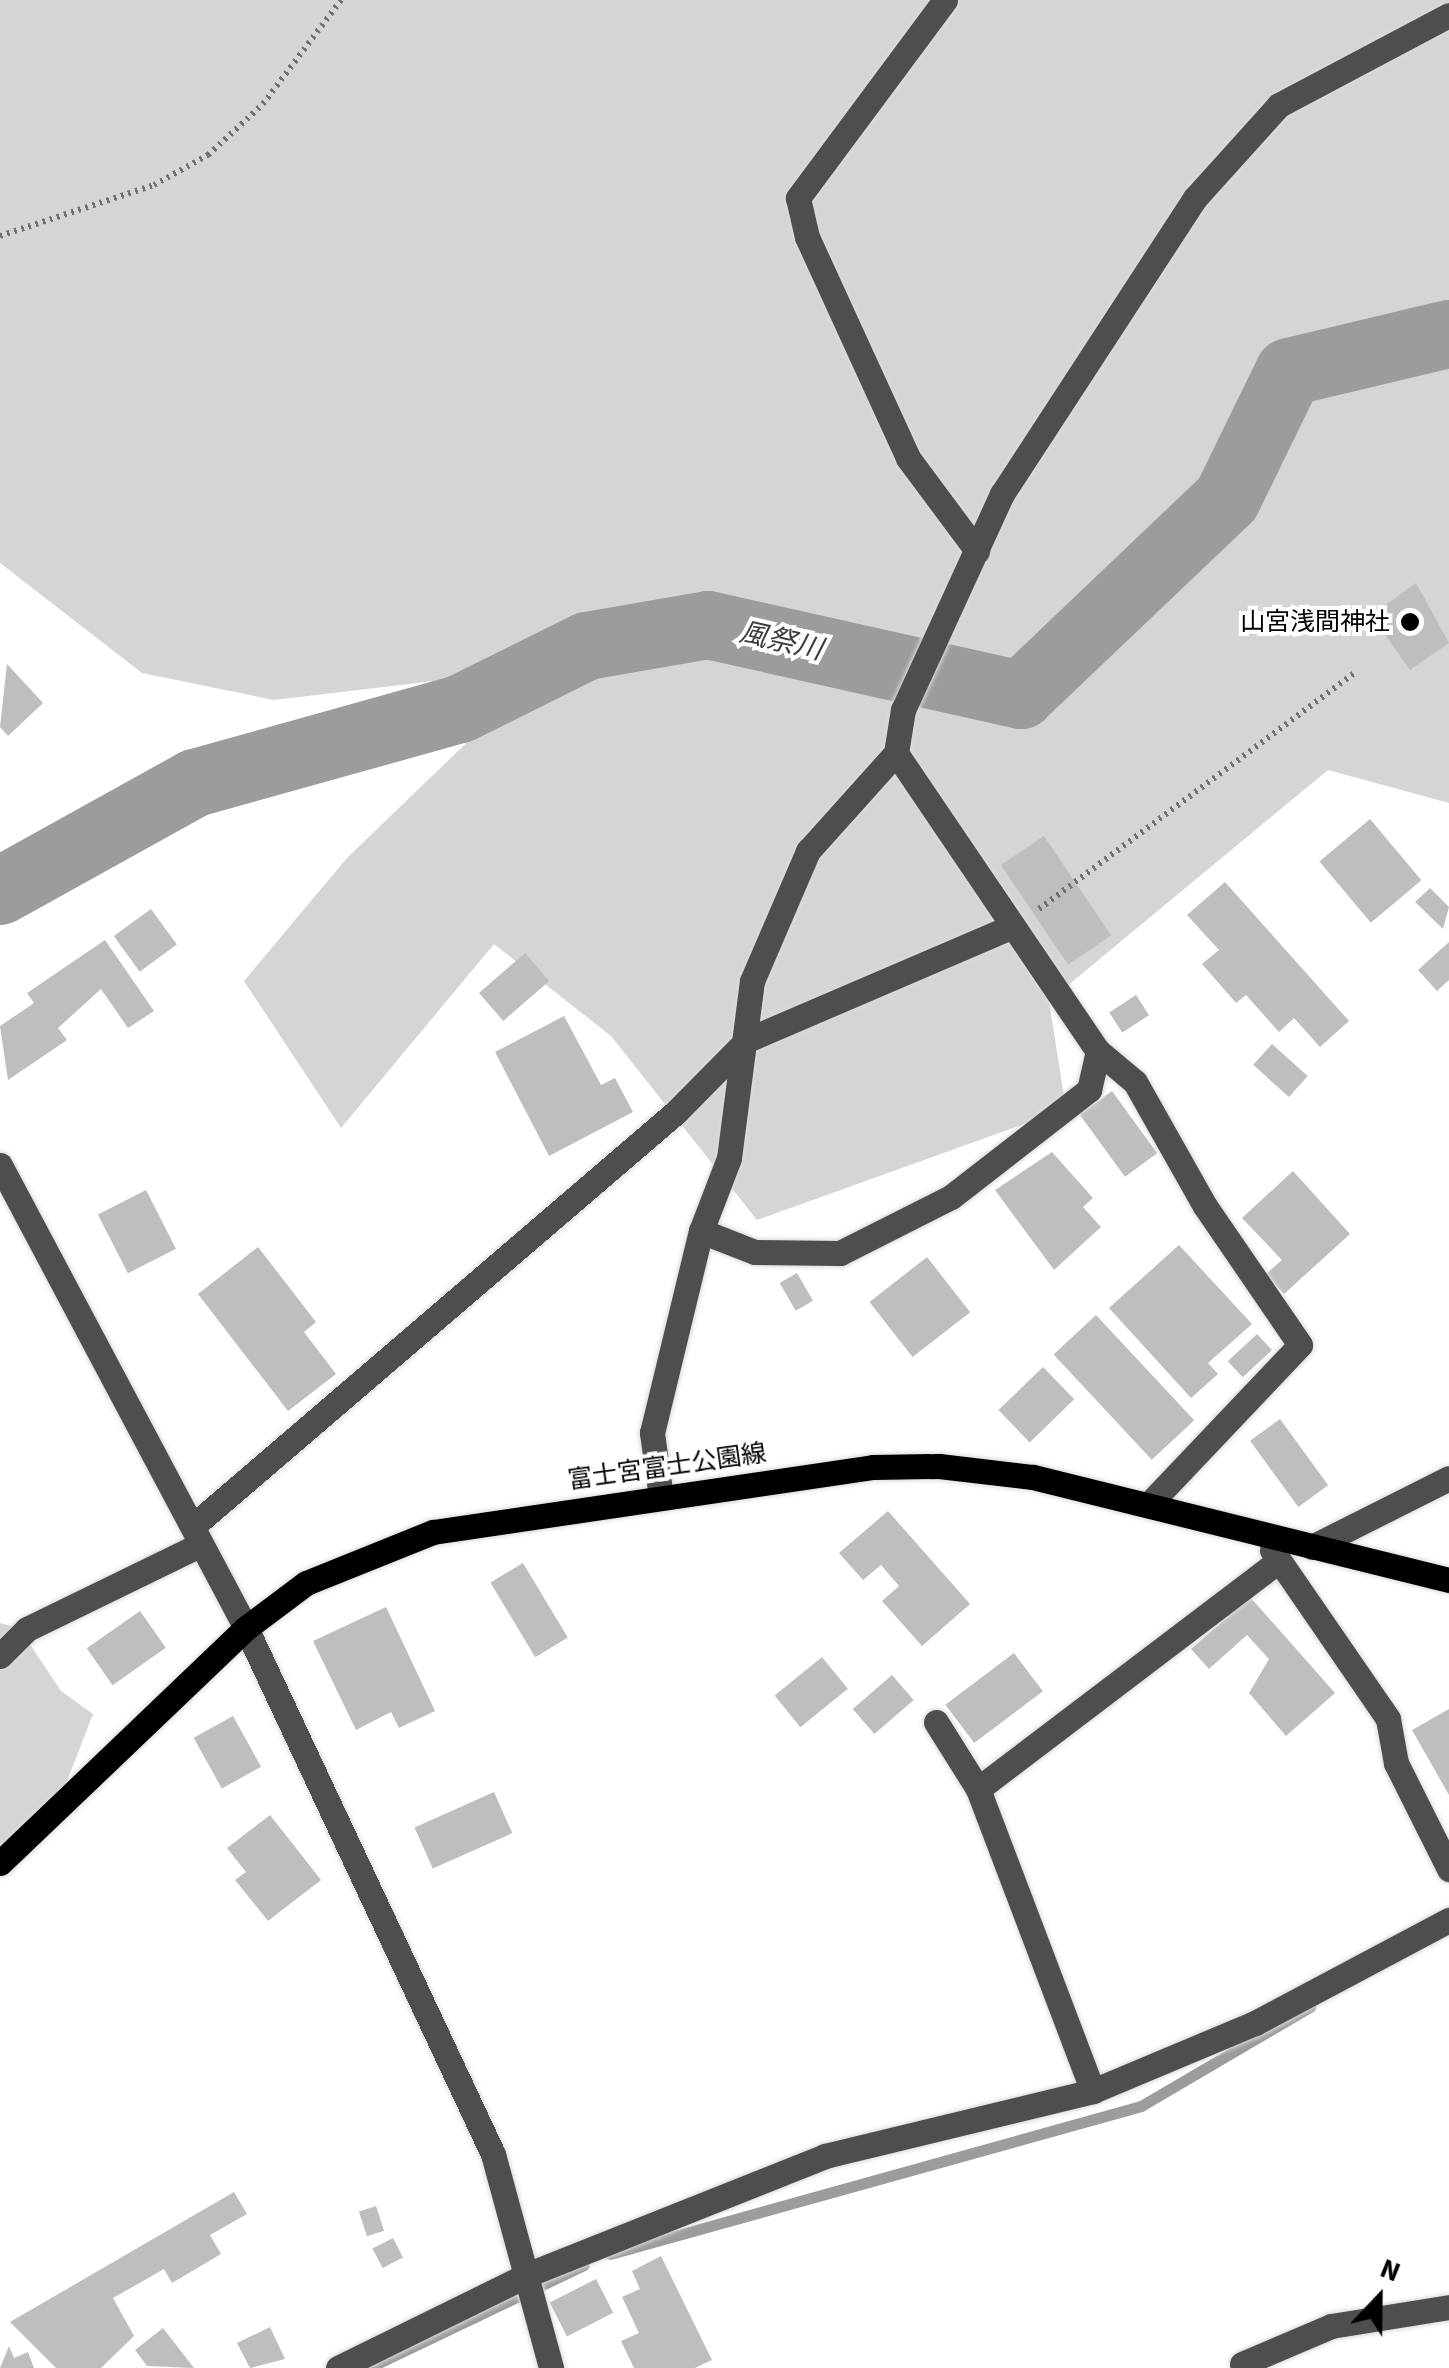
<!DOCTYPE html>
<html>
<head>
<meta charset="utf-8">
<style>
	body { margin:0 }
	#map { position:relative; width:1449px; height:2368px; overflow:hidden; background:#fff; font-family:"Source Sans 3","Noto Sans JP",sans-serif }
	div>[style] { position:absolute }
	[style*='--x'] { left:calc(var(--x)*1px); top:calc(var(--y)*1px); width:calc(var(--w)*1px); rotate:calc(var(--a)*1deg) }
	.green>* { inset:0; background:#d5d5d5 }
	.stream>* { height:11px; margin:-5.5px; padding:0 5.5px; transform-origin:5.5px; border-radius:5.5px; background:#9c9c9c }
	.river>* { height:68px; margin:-34px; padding:0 34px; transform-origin:34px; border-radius:34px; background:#9c9c9c }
	.building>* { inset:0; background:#bebebe; transform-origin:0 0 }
	.path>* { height:6px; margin-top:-3px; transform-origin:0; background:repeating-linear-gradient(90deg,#707070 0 2.5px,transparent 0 7.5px) }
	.roads { filter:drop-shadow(0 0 2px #dbdbdb) drop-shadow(0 0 2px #dbdbdb) }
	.minor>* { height:25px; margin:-12.5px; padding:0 12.5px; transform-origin:12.5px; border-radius:12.5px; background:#4e4e4e }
	.major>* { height:25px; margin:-12.5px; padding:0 12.5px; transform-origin:12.5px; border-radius:12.5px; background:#000 }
	.dots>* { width:28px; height:28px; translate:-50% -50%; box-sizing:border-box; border:5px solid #fff; border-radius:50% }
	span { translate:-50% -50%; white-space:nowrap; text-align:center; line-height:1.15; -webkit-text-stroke:8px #fff; paint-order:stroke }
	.poi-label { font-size:25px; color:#000 }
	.right { translate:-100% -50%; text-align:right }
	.street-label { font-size:25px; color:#000 }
	.water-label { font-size:28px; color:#3d3d3d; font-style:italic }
	.north { position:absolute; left:1329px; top:2248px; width:100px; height:100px; -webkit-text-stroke:8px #fff; paint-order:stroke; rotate:22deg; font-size:28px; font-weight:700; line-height:40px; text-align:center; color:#000 }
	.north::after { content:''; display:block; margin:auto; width:35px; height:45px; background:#000; clip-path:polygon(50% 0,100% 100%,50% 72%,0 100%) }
</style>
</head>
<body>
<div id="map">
	<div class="green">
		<i style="clip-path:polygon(0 0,1449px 0,1449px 803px,1328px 770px,1049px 1001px,1066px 1109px,757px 1220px,611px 1036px,494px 944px,341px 1128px,244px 981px,347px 858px,544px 668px,274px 700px,142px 673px,0 563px)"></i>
		<i style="clip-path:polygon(0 1623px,19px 1628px,61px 1691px,93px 1714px,60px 1799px,0 1848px)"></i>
	</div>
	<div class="stream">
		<i style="--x:610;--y:2254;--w:551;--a:-15.57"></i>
		<i style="--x:1141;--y:2106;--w:196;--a:-30.4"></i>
		<i style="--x:368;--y:2368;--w:239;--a:-25.5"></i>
	</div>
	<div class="river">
		<i style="--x:0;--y:891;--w:223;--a:-29"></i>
		<i style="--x:195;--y:783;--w:275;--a:-15.6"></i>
		<i style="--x:460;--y:709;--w:142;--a:-26.4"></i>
		<i style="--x:587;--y:646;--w:123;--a:-9.8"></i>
		<i style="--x:708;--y:625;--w:321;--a:12.6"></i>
		<i style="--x:1021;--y:695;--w:284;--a:-43.6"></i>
		<i style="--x:1227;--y:499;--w:141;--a:-64"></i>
		<i style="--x:1289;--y:372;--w:164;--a:-13.4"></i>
	</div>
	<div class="building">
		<i style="clip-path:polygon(1416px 583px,1449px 643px,1410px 670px,1371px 615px)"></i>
		<i style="clip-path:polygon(7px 664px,43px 703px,8px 736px,0 727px)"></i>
		<i style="left:1370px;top:819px;width:80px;height:66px;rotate:50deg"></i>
		<i style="left:1044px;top:836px;width:120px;height:52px;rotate:56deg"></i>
		<i style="clip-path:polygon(1225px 882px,1349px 1021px,1320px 1047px,1294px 1018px,1279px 1032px,1246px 995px,1236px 1003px,1202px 964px,1219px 950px,1187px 915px)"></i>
		<i style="clip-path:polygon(1430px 888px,1449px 907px,1443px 929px,1415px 902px)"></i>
		<i style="left:151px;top:909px;width:44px;height:46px;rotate:54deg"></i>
		<i style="clip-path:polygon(105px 940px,154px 1011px,128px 1028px,101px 989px,58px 1028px,67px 1040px,8px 1080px,0 1026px,34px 1003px,27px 993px)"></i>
		<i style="clip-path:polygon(1449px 942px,1449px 980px,1437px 991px,1418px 970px)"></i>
		<i style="left:525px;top:953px;width:37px;height:61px;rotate:49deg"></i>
		<i style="left:1136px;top:995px;width:24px;height:32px;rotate:57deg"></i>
		<i style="clip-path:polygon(564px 1016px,601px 1085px,615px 1078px,633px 1112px,549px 1156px,495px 1052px)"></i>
		<i style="left:1272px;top:1044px;width:48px;height:28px;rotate:42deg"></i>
		<i style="left:1112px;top:1091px;width:77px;height:40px;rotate:54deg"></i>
		<i style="clip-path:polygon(1052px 1152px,1093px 1198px,1083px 1207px,1101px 1227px,1054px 1270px,995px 1190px)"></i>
		<i style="clip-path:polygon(1293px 1171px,1350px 1234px,1284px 1294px,1266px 1274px,1282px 1260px,1242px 1218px)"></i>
		<i style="left:146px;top:1190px;width:66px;height:54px;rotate:63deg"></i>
		<i style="clip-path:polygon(1179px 1245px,1252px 1324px,1208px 1363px,1218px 1374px,1191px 1398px,1109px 1308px)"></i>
		<i style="clip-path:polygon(258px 1247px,316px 1322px,304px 1332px,336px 1374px,288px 1411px,198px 1294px)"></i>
		<i style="left:927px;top:1257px;width:70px;height:73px;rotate:52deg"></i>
		<i style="left:797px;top:1273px;width:32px;height:20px;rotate:60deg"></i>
		<i style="left:1096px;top:1315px;width:144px;height:58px;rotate:47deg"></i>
		<i style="left:1257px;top:1334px;width:22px;height:40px;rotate:47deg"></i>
		<i style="left:1043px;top:1367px;width:45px;height:62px;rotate:46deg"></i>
		<i style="left:1280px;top:1419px;width:82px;height:37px;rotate:54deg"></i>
		<i style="clip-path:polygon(888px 1511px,970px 1604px,922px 1646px,882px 1601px,899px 1586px,881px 1565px,863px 1580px,839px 1553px)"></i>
		<i style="left:523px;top:1563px;width:87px;height:38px;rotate:59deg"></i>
		<i style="clip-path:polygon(1250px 1597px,1335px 1693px,1286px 1736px,1249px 1693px,1269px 1659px,1247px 1635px,1209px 1669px,1191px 1649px)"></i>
		<i style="clip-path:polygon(386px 1607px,435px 1711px,399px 1728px,391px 1712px,356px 1730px,313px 1641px)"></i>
		<i style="left:140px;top:1611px;width:45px;height:65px;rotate:55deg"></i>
		<i style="left:1014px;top:1653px;width:48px;height:86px;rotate:53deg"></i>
		<i style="left:822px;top:1657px;width:41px;height:61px;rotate:51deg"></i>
		<i style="left:892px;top:1675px;width:33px;height:52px;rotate:49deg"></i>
		<i style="clip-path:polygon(1449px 1709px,1449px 1795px,1412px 1730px)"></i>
		<i style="left:233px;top:1716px;width:58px;height:45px;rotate:61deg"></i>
		<i style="left:494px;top:1792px;width:45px;height:87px;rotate:66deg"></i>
		<i style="clip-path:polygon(270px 1815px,321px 1880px,268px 1921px,235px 1880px,246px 1872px,227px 1848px)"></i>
		<i style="clip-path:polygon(234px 2192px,247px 2214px,210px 2235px,221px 2254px,172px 2283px,164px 2269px,113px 2298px,134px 2336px,101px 2368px,56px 2368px,10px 2322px)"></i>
		<i style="left:376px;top:2206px;width:26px;height:18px;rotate:72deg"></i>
		<i style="left:393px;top:2238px;width:22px;height:23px;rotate:63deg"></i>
		<i style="clip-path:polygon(661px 2256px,712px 2360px,695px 2368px,634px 2368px,621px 2341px,639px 2333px,622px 2297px,640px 2289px,632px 2271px)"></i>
		<i style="left:596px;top:2279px;width:38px;height:52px;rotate:63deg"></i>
		<i style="clip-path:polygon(270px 2327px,285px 2359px,250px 2368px,237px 2343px)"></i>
		<i style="clip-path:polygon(163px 2328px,194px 2368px,147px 2366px,135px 2350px)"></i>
		<i style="clip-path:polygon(9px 2346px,14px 2358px,28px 2352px,34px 2368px,0 2368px)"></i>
	</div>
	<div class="path">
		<i style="--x:0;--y:236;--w:162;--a:-18.3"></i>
		<i style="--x:154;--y:185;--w:62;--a:-29.1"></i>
		<i style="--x:208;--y:155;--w:75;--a:-42.8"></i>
		<i style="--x:263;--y:104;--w:130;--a:-53.1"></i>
		<i style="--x:1039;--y:909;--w:397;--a:-36.8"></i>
	</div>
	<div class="roads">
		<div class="minor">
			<i style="--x:945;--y:0;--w:247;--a:126.6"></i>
			<i style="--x:798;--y:198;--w:40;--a:77"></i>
			<i style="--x:807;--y:237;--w:243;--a:65.4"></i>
			<i style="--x:908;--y:458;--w:116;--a:53.4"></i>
			<i style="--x:896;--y:753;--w:360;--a:55.9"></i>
			<i style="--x:1098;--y:1051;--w:48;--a:40"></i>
			<i style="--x:1135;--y:1082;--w:142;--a:60.6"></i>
			<i style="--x:1205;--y:1206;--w:168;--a:55.6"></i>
			<i style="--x:1300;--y:1345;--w:221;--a:133.5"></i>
			<i style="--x:0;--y:1165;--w:524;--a:62.02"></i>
			<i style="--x:246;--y:1628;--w:581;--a:64.85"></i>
			<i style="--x:493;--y:2154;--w:222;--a:74.8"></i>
			<i style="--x:701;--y:1231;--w:58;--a:21.3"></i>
			<i style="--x:755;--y:1252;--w:85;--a:0.7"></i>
			<i style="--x:840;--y:1253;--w:124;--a:-26.8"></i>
			<i style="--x:951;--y:1197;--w:175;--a:-37.8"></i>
			<i style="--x:1089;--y:1090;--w:40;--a:-77"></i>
			<i style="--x:661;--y:1497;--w:65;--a:-98"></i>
			<i style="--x:652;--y:1433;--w:208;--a:-76.4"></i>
			<i style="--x:701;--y:1231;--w:78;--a:-69"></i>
			<i style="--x:729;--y:1158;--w:178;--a:-82.6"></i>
			<i style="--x:752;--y:981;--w:142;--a:-66.7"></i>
			<i style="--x:808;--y:851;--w:132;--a:-48.1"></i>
			<i style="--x:896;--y:753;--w:44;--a:-80.8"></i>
			<i style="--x:903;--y:710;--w:238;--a:-65.4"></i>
			<i style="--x:1002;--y:494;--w:353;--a:-56.9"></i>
			<i style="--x:1195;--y:198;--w:125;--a:-47.9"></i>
			<i style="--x:1279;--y:105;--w:192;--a:-27.9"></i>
			<i style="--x:193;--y:1526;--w:636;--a:-40.6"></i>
			<i style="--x:676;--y:1112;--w:101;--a:-45.4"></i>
			<i style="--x:747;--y:1040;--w:289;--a:-23.2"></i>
			<i style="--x:1312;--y:1547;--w:153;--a:-26.7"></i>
			<i style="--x:1272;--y:1550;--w:205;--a:55.5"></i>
			<i style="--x:1388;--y:1719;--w:45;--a:79.7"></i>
			<i style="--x:1396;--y:1763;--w:119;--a:63.4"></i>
			<i style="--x:0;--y:1656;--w:38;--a:-45"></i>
			<i style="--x:27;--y:1629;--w:189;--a:-26"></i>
			<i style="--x:936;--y:1722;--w:79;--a:57.9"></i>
			<i style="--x:978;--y:1789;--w:372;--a:-37.2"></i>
			<i style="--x:978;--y:1789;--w:323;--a:69.2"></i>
			<i style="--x:1093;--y:2091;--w:176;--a:-22.8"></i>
			<i style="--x:1255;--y:2023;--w:220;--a:-28"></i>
			<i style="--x:1242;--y:2364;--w:97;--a:-23.1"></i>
			<i style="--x:1331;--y:2326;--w:120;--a:-9.1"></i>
			<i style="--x:338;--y:2368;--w:213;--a:-26.2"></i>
			<i style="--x:529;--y:2274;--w:319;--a:-21.7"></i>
			<i style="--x:825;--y:2156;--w:276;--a:-13.6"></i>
		</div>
		<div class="major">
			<i style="--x:0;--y:1863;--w:340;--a:-43.7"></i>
			<i style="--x:246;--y:1628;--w:75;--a:-36.9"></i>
			<i style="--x:306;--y:1583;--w:137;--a:-21.9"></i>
			<i style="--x:433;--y:1532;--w:445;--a:-8.4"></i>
			<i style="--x:873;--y:1467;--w:66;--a:-0.9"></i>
			<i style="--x:939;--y:1466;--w:95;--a:6.7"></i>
			<i style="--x:1033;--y:1477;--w:429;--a:13.9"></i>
		</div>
	</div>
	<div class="dots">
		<i style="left:1410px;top:622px;background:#000"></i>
	</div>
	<div class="poi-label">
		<span class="right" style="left:1390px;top:622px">山宮浅間神社</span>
	</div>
	<div class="street-label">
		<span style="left:667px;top:1467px;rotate:-8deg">富士宮富士公園線</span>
	</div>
	<div class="water-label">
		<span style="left:781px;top:641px;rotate:13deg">風祭川</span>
	</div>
	<div class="north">N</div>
</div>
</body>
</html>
